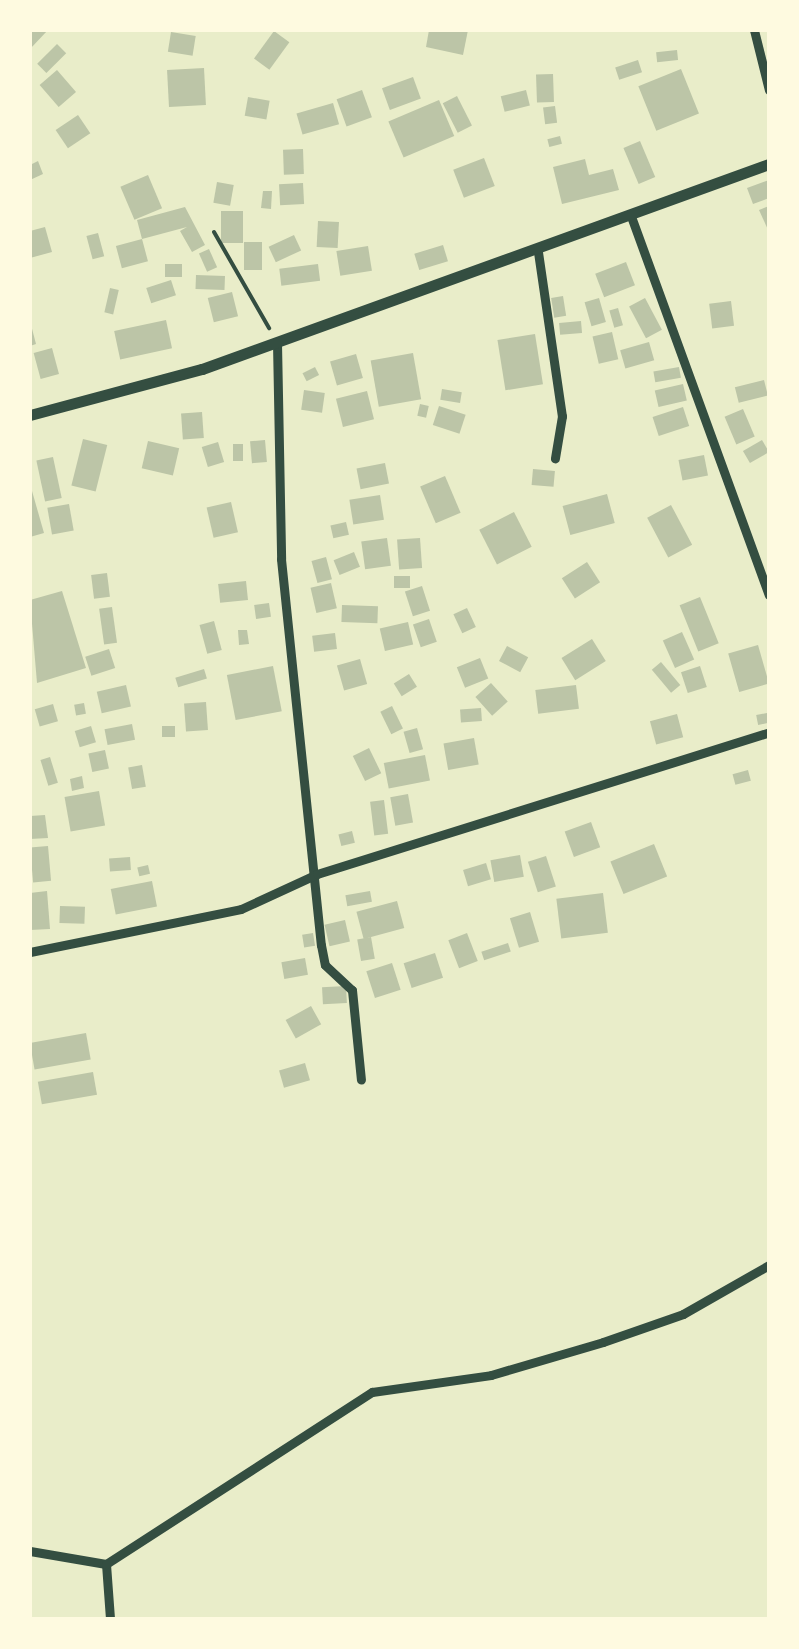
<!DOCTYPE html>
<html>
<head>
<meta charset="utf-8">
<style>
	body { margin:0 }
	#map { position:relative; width:799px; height:1649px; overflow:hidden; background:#e9edc9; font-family:Raleway,sans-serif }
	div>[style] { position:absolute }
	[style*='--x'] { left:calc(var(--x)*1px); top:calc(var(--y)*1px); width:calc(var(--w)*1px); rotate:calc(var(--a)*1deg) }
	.building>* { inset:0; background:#bcc5a7; transform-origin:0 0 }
	.path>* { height:4px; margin:-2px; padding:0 2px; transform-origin:2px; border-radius:2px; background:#344e41 }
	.minor>* { height:9px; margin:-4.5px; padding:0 4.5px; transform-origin:4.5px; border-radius:4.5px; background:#344e41 }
	.tertiary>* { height:11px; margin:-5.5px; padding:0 5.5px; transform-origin:5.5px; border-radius:5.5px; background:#344e41 }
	span { translate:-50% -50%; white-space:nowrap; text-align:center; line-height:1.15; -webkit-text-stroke:10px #fefae0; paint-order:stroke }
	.frame { position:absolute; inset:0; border:32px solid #fefae0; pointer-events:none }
</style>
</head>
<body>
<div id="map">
	<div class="building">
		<i style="clip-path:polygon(30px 30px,48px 30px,30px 49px)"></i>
		<i style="clip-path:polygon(429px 30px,468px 30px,463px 55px,426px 47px)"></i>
		<i style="left:274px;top:31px;width:19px;height:34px;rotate:36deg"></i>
		<i style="left:171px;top:32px;width:25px;height:20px;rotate:9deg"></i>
		<i style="left:57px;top:44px;width:13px;height:28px;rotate:45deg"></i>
		<i style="left:677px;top:50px;width:10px;height:21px;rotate:84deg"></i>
		<i style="left:638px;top:60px;width:13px;height:24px;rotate:72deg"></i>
		<i style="left:204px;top:68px;width:37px;height:37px;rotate:87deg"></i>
		<i style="left:681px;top:69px;width:48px;height:46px;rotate:68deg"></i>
		<i style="left:57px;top:70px;width:29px;height:23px;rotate:49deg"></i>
		<i style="left:553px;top:74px;width:28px;height:17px;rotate:88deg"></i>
		<i style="left:413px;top:77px;width:23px;height:33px;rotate:70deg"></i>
		<i style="left:362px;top:90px;width:29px;height:27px;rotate:70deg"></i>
		<i style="left:526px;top:90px;width:16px;height:26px;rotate:76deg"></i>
		<i style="left:457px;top:96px;width:33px;height:16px;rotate:63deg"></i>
		<i style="left:248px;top:97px;width:22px;height:19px;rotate:10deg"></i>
		<i style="left:439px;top:100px;width:39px;height:55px;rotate:67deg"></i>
		<i style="left:333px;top:103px;width:22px;height:38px;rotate:74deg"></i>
		<i style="left:555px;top:106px;width:17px;height:12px;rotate:83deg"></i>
		<i style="left:78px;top:115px;width:22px;height:27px;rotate:56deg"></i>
		<i style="left:560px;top:136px;width:8px;height:13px;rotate:76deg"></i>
		<i style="left:640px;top:141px;width:39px;height:18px;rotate:67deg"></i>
		<i style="left:303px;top:149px;width:25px;height:20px;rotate:88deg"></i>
		<i style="left:484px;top:158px;width:30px;height:33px;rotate:69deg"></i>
		<i style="clip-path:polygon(585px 159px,589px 175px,613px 169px,619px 190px,562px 204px,553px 167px)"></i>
		<i style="clip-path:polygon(38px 161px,43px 174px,30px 180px,30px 165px)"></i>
		<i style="left:148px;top:175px;width:36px;height:30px;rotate:67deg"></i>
		<i style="clip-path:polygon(769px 180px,769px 198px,753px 204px,747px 188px)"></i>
		<i style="left:217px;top:182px;width:17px;height:21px;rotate:10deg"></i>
		<i style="left:303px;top:183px;width:21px;height:24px;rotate:87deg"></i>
		<i style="clip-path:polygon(263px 191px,272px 191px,271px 209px,261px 208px)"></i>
		<i style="clip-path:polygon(769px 206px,769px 232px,759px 210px)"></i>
		<i style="clip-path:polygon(185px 207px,205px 245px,192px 252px,180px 231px,187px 227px,142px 239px,137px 220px)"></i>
		<i style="left:221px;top:211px;width:22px;height:32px"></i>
		<i style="left:318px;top:221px;width:21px;height:26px;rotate:3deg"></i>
		<i style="clip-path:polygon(45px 227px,52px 252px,30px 258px,30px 231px)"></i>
		<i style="left:98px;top:233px;width:24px;height:12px;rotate:75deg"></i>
		<i style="left:294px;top:235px;width:17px;height:28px;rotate:65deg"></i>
		<i style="left:142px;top:239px;width:23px;height:27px;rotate:75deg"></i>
		<i style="left:244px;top:242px;width:18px;height:28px"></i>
		<i style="left:443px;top:245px;width:17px;height:30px;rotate:73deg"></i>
		<i style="left:368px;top:246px;width:25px;height:32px;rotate:81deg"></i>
		<i style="left:209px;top:249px;width:20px;height:11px;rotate:66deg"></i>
		<i style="left:626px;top:262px;width:25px;height:33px;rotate:69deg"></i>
		<i style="left:165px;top:264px;width:17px;height:13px"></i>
		<i style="left:318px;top:264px;width:17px;height:39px;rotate:83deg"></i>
		<i style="left:196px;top:275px;width:29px;height:14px;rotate:2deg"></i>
		<i style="left:171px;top:280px;width:16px;height:26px;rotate:72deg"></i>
		<i style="left:110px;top:288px;width:9px;height:25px;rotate:13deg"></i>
		<i style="left:232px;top:292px;width:25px;height:25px;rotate:76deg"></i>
		<i style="left:563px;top:296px;width:20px;height:12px;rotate:81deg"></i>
		<i style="left:599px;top:298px;width:25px;height:15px;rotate:74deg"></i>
		<i style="left:645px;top:298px;width:36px;height:18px;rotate:62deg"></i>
		<i style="left:731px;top:301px;width:25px;height:22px;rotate:83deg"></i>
		<i style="left:618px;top:308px;width:18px;height:9px;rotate:74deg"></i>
		<i style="left:166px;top:320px;width:29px;height:53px;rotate:78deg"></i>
		<i style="clip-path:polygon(30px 321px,36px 344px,30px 346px)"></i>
		<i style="left:581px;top:321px;width:12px;height:22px;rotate:85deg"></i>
		<i style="left:612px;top:332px;width:28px;height:20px;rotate:77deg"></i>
		<i style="left:535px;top:334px;width:51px;height:38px;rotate:81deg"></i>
		<i style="left:649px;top:342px;width:19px;height:30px;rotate:74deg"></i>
		<i style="left:52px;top:348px;width:27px;height:19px;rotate:75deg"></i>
		<i style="left:413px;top:353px;width:47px;height:43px;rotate:80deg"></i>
		<i style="left:356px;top:354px;width:25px;height:27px;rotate:74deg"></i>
		<i style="left:315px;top:367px;width:9px;height:14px;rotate:63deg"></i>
		<i style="left:679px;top:367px;width:11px;height:26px;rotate:80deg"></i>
		<i style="left:764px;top:380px;width:16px;height:30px;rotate:76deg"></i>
		<i style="left:683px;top:384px;width:17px;height:29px;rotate:77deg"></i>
		<i style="left:442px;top:389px;width:20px;height:11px;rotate:9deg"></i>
		<i style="left:304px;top:390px;width:21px;height:20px;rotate:8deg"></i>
		<i style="left:367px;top:391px;width:29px;height:32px;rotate:76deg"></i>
		<i style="left:420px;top:404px;width:9px;height:12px;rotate:13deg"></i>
		<i style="left:439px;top:406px;width:28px;height:20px;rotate:18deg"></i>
		<i style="left:683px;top:407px;width:20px;height:32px;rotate:72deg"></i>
		<i style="left:743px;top:409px;width:30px;height:20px;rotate:67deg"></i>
		<i style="left:202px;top:412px;width:26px;height:21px;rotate:86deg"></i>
		<i style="left:83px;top:439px;width:25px;height:48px;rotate:14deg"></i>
		<i style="left:265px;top:440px;width:22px;height:15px;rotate:85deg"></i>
		<i style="left:762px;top:440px;width:14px;height:22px;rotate:60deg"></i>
		<i style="left:148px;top:441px;width:32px;height:28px;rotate:13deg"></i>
		<i style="left:218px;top:442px;width:21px;height:17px;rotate:73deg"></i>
		<i style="left:233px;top:444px;width:10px;height:17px"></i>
		<i style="left:704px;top:455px;width:21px;height:26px;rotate:79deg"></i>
		<i style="left:53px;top:457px;width:42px;height:17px;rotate:78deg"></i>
		<i style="left:385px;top:463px;width:21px;height:29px;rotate:79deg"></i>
		<i style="left:533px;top:469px;width:22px;height:16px;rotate:5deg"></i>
		<i style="left:445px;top:476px;width:40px;height:27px;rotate:67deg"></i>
		<i style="clip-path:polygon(30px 484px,44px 533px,30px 537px)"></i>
		<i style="left:607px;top:494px;width:30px;height:46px;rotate:75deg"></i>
		<i style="left:380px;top:495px;width:25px;height:31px;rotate:81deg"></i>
		<i style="left:231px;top:502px;width:31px;height:25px;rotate:77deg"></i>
		<i style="left:69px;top:504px;width:27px;height:22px;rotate:80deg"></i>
		<i style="left:671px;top:505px;width:45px;height:27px;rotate:62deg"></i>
		<i style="left:514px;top:512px;width:39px;height:39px;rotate:63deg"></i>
		<i style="left:346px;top:522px;width:13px;height:16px;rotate:77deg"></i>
		<i style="left:387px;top:538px;width:28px;height:26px;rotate:82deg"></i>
		<i style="left:420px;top:538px;width:30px;height:23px;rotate:86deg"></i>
		<i style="left:354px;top:552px;width:16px;height:22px;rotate:68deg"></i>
		<i style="left:326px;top:557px;width:23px;height:15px;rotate:75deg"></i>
		<i style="left:587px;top:562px;width:24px;height:30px;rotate:57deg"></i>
		<i style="left:107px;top:573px;width:24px;height:16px;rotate:83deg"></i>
		<i style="left:410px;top:576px;width:12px;height:16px;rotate:90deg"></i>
		<i style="left:246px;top:581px;width:19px;height:28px;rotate:84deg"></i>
		<i style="left:331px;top:583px;width:26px;height:21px;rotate:77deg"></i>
		<i style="left:422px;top:586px;width:26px;height:18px;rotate:72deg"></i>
		<i style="clip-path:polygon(62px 591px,86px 668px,37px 683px,30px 600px)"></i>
		<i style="left:700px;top:597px;width:50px;height:22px;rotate:68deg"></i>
		<i style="left:269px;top:603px;width:14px;height:15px;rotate:82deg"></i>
		<i style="left:342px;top:605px;width:36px;height:17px;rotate:2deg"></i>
		<i style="left:112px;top:607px;width:36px;height:13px;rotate:82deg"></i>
		<i style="left:467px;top:608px;width:21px;height:15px;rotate:65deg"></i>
		<i style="left:429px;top:619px;width:24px;height:17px;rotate:71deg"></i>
		<i style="left:214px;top:621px;width:30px;height:15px;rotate:75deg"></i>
		<i style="left:408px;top:622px;width:23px;height:29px;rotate:77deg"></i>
		<i style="clip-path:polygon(238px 630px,247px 630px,249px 644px,239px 645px)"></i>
		<i style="left:682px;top:632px;width:30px;height:21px;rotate:66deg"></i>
		<i style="left:335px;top:633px;width:16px;height:23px;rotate:83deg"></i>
		<i style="left:592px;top:639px;width:26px;height:36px;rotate:58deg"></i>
		<i style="left:758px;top:645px;width:40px;height:31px;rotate:74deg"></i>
		<i style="left:507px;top:646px;width:24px;height:17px;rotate:28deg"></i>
		<i style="left:109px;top:649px;width:20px;height:25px;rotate:72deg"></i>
		<i style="left:480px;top:658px;width:22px;height:25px;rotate:68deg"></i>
		<i style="left:360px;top:659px;width:26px;height:24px;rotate:74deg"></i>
		<i style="left:661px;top:662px;width:30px;height:12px;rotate:50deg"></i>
		<i style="left:273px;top:666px;width:46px;height:47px;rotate:79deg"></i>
		<i style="left:700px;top:666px;width:22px;height:20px;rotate:72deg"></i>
		<i style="left:204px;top:669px;width:10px;height:30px;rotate:73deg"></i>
		<i style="left:409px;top:674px;width:15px;height:18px;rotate:58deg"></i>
		<i style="left:491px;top:683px;width:25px;height:21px;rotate:48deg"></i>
		<i style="left:126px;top:685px;width:22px;height:30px;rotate:77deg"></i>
		<i style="left:576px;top:685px;width:24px;height:41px;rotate:83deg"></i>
		<i style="left:206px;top:702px;width:28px;height:22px;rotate:86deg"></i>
		<i style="left:84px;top:703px;width:11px;height:10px;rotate:80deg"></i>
		<i style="left:53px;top:704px;width:18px;height:19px;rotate:74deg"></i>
		<i style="left:392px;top:706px;width:25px;height:13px;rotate:64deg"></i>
		<i style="left:481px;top:708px;width:13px;height:21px;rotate:86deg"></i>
		<i style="left:767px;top:713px;width:10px;height:11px;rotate:79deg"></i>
		<i style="left:677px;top:714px;width:24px;height:28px;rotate:75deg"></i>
		<i style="left:132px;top:724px;width:16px;height:28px;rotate:79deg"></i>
		<i style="left:91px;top:726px;width:17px;height:17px;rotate:73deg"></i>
		<i style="left:175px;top:726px;width:11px;height:13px;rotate:90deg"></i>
		<i style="left:417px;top:728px;width:22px;height:14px;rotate:74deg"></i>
		<i style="left:474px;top:738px;width:27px;height:31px;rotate:80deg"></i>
		<i style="left:369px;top:748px;width:28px;height:18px;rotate:64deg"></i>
		<i style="left:105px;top:750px;width:19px;height:17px;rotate:78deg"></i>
		<i style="left:425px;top:755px;width:26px;height:42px;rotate:79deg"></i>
		<i style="left:50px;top:757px;width:27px;height:10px;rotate:73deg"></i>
		<i style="left:142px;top:765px;width:22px;height:14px;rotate:80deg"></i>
		<i style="left:748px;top:770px;width:11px;height:16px;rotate:75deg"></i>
		<i style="clip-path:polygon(82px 776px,84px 788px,72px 791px,70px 779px)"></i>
		<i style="left:99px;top:791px;width:35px;height:35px;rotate:80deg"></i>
		<i style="left:408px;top:794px;width:29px;height:18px;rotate:80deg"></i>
		<i style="left:384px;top:800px;width:34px;height:14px;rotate:83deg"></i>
		<i style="clip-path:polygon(45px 815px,48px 838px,30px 839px,30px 816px)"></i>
		<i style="left:591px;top:822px;width:27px;height:28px;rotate:70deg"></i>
		<i style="left:352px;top:831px;width:12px;height:14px;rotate:76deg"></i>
		<i style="left:654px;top:844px;width:35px;height:47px;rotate:68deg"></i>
		<i style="left:48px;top:846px;width:35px;height:18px;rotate:85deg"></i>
		<i style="left:520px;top:855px;width:22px;height:30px;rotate:80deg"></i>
		<i style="left:546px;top:856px;width:32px;height:19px;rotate:72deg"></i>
		<i style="left:130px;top:857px;width:13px;height:21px;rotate:86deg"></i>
		<i style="left:486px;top:863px;width:17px;height:24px;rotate:73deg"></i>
		<i style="left:148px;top:865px;width:9px;height:11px;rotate:77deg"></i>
		<i style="left:152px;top:881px;width:26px;height:42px;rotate:79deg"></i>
		<i style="clip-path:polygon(47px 891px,50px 929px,30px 930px,30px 893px)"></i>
		<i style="left:370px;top:891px;width:11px;height:25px;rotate:80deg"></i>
		<i style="left:603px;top:893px;width:40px;height:47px;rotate:83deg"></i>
		<i style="left:397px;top:901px;width:28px;height:42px;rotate:75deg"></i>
		<i style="left:60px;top:906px;width:25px;height:17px;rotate:2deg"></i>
		<i style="left:530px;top:912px;width:31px;height:21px;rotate:73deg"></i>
		<i style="left:345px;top:920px;width:22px;height:21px;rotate:77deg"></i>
		<i style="left:313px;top:933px;width:13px;height:11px;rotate:81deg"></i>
		<i style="left:467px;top:933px;width:30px;height:20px;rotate:69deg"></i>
		<i style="left:371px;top:937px;width:22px;height:14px;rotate:80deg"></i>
		<i style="left:508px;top:943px;width:9px;height:28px;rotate:72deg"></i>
		<i style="left:435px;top:953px;width:26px;height:33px;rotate:72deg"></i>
		<i style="left:305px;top:958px;width:17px;height:24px;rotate:80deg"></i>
		<i style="left:392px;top:963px;width:28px;height:27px;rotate:72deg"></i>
		<i style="left:346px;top:986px;width:17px;height:24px;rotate:87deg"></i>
		<i style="left:311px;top:1006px;width:21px;height:29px;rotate:61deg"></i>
		<i style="left:86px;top:1033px;width:27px;height:57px;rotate:80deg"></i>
		<i style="left:305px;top:1063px;width:18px;height:27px;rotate:74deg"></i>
		<i style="left:93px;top:1072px;width:23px;height:56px;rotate:80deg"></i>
	</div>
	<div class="path">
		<i style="--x:214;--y:232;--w:111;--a:60.2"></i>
	</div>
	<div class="minor">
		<i style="--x:754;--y:30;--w:62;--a:76"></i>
		<i style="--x:632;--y:219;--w:400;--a:70"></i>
		<i style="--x:538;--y:252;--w:166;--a:81.7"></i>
		<i style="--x:562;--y:416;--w:43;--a:99.5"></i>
		<i style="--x:277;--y:343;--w:216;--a:88.9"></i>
		<i style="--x:281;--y:559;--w:388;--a:84.1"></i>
		<i style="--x:321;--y:945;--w:20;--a:79"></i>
		<i style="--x:325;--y:965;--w:37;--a:43"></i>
		<i style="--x:352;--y:990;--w:90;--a:84.3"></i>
		<i style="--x:30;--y:952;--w:215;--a:-11.5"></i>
		<i style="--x:241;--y:909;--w:84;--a:-24.7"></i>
		<i style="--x:317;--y:874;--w:474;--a:-17.4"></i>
		<i style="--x:30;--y:1551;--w:77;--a:9.7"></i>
		<i style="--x:106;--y:1564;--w:55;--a:85.8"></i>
		<i style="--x:106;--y:1564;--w:317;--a:-32.9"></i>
		<i style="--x:372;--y:1392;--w:120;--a:-8.1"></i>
		<i style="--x:491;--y:1375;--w:117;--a:-16.4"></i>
		<i style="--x:603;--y:1342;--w:85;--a:-19.3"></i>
		<i style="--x:683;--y:1314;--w:99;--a:-29.7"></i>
	</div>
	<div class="tertiary">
		<i style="--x:30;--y:415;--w:178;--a:-15"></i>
		<i style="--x:202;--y:369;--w:603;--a:-19.88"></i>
	</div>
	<div class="frame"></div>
</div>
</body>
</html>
